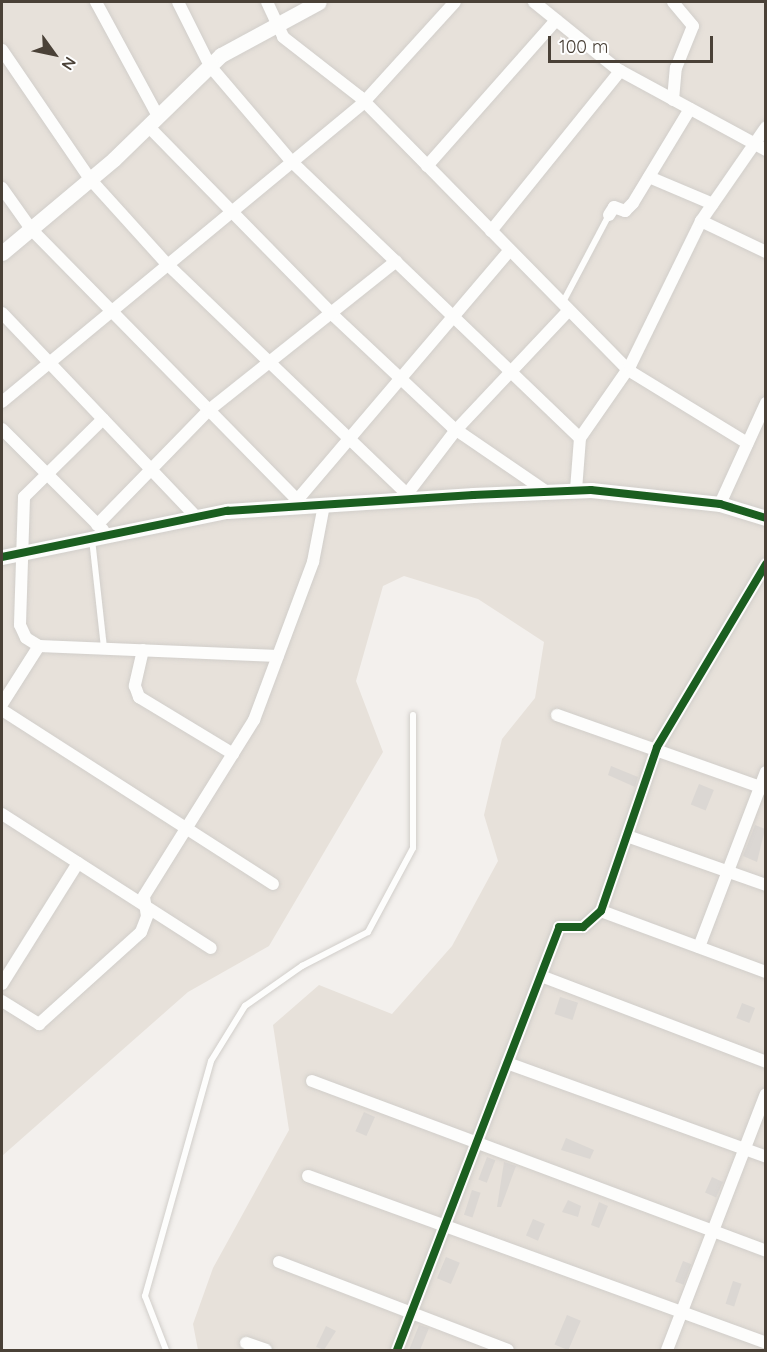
<!DOCTYPE html>
<html>
<head>
<meta charset="utf-8">
<style>
	body { margin:0 }
	#map { position:relative; width:767px; height:1352px; overflow:hidden; background:#f3f0ed; font-family:Quicksand,sans-serif }
	div>[style] { position:absolute }
	[style*='--x'] { left:calc(var(--x)*1px); top:calc(var(--y)*1px); width:calc(var(--w)*1px); rotate:calc(var(--a)*1deg) }
	.residential>* { inset:0; background:#e7e1da }
	.building>* { inset:0; background:#dbd7d3; transform-origin:0 0 }
	.roads { filter:drop-shadow(0 0 2px #d1ceca) drop-shadow(0 0 2px #d1ceca) }
	.service>* { height:6px; margin:-3px; padding:0 3px; transform-origin:3px; border-radius:3px; background:#fdfdfc }
	.minor>* { height:12px; margin:-6px; padding:0 6px; transform-origin:6px; border-radius:6px; background:#fdfdfc }
	.tertiary>* { height:15px; margin:-7.5px; padding:0 7.5px; transform-origin:7.5px; border-radius:7.5px; background:#fdfdfc }
	.cycleway>* { height:8px; margin:-4px; padding:0 4px; transform-origin:4px; border-radius:4px; background:#1b5e20 }
	span { translate:-50% -50%; white-space:nowrap; text-align:center; line-height:1.15; -webkit-text-stroke:4.5px #fff; paint-order:stroke }
	.frame { position:absolute; inset:0; border:3px solid #4a4137; pointer-events:none }
	.north { position:absolute; left:24px; top:24px; width:60px; height:60px; -webkit-text-stroke:4px #fff; paint-order:stroke; rotate:123deg; font-size:16px; font-weight:700; line-height:24px; text-align:center; color:#4a4137 }
	.north::after { content:''; display:block; margin:auto; width:21px; height:27px; background:#4a4137; clip-path:polygon(50% 0,100% 100%,50% 72%,0 100%) }
	.scale { position:absolute; left:548px; top:36px; width:165px; height:27px; box-sizing:border-box; border:3px solid #4a4137; border-top:0; padding-left:8px; font-size:18px; line-height:21px; white-space:nowrap; color:#4a4137; -webkit-text-stroke:4px #fff; paint-order:stroke }
</style>
</head>
<body>
<div id="map">
	<div class="residential">
		<i style="clip-path:polygon(2px 2px,765px 2px,765px 1350px,198px 1350px,193px 1324px,213px 1268px,289px 1130px,273px 1025px,319px 985px,392px 1014px,452px 946px,498px 861px,484px 815px,502px 739px,535px 698px,544px 642px,478px 599px,404px 576px,383px 586px,356px 681px,383px 752px,269px 946px,188px 992px,2px 1156px)"></i>
	</div>
	<div class="building">
		<i style="clip-path:polygon(611px 766px,638px 777px,635px 787px,608px 775px)"></i>
		<i style="left:699px;top:784px;width:16px;height:22px;rotate:22deg"></i>
		<i style="clip-path:polygon(755px 825px,765px 829px,757px 862px,743px 856px)"></i>
		<i style="left:560px;top:997px;width:19px;height:18px;rotate:18deg"></i>
		<i style="left:742px;top:1003px;width:14px;height:16px;rotate:21deg"></i>
		<i style="left:364px;top:1112px;width:12px;height:21px;rotate:24deg"></i>
		<i style="clip-path:polygon(566px 1138px,594px 1150px,590px 1159px,561px 1150px)"></i>
		<i style="left:487px;top:1157px;width:9px;height:24px;rotate:21deg"></i>
		<i style="clip-path:polygon(504px 1162px,516px 1166px,501px 1207px,497px 1207px)"></i>
		<i style="left:712px;top:1177px;width:12px;height:17px;rotate:24deg"></i>
		<i style="left:472px;top:1190px;width:9px;height:26px;rotate:18deg"></i>
		<i style="clip-path:polygon(568px 1200px,581px 1206px,578px 1217px,562px 1212px)"></i>
		<i style="clip-path:polygon(599px 1202px,608px 1206px,599px 1228px,591px 1225px)"></i>
		<i style="left:533px;top:1219px;width:13px;height:18px;rotate:23deg"></i>
		<i style="left:446px;top:1257px;width:15px;height:23px;rotate:23deg"></i>
		<i style="left:683px;top:1261px;width:9px;height:22px;rotate:21deg"></i>
		<i style="left:733px;top:1281px;width:9px;height:24px;rotate:18deg"></i>
		<i style="left:567px;top:1315px;width:15px;height:32px;rotate:23deg"></i>
		<i style="clip-path:polygon(419px 1325px,429px 1328px,420px 1350px,409px 1350px)"></i>
		<i style="clip-path:polygon(326px 1326px,336px 1331px,324px 1350px,316px 1347px)"></i>
	</div>
	<div class="roads">
		<div class="service">
			<i style="--x:562;--y:304;--w:101;--a:-62.2"></i>
			<i style="--x:92;--y:539;--w:110;--a:83.7"></i>
			<i style="--x:166;--y:1350;--w:58;--a:-111.3"></i>
			<i style="--x:145;--y:1296;--w:244;--a:-74.3"></i>
			<i style="--x:211;--y:1061;--w:65;--a:-58.3"></i>
			<i style="--x:245;--y:1006;--w:70;--a:-35.1"></i>
			<i style="--x:302;--y:966;--w:74;--a:-27.3"></i>
			<i style="--x:368;--y:932;--w:95;--a:-61.8"></i>
			<i style="--x:413;--y:848;--w:133;--a:-90"></i>
		</div>
		<div class="minor">
			<i style="--x:96;--y:2;--w:130;--a:61.5"></i>
			<i style="--x:178;--y:2;--w:72;--a:63.4"></i>
			<i style="--x:210;--y:66;--w:125;--a:49.5"></i>
			<i style="--x:291;--y:161;--w:400;--a:43.8"></i>
			<i style="--x:267;--y:2;--w:38;--a:65"></i>
			<i style="--x:283;--y:37;--w:98;--a:37.9"></i>
			<i style="--x:360;--y:97;--w:383;--a:45.5"></i>
			<i style="--x:628;--y:370;--w:140;--a:31.5"></i>
			<i style="--x:534;--y:2;--w:107;--a:38.9"></i>
			<i style="--x:617;--y:69;--w:170;--a:28.5"></i>
			<i style="--x:2;--y:50;--w:156;--a:55.7"></i>
			<i style="--x:90;--y:179;--w:113;--a:47.9"></i>
			<i style="--x:166;--y:263;--w:341;--a:43.8"></i>
			<i style="--x:673;--y:100;--w:32;--a:-85"></i>
			<i style="--x:676;--y:68;--w:45;--a:-68"></i>
			<i style="--x:693;--y:26;--w:31;--a:-130"></i>
			<i style="--x:148;--y:126;--w:266;--a:45.6"></i>
			<i style="--x:334;--y:316;--w:162;--a:43.2"></i>
			<i style="--x:452;--y:427;--w:115;--a:34.4"></i>
			<i style="--x:427;--y:166;--w:195;--a:-48.5"></i>
			<i style="--x:649;--y:177;--w:69;--a:22.9"></i>
			<i style="--x:2;--y:188;--w:50;--a:54.7"></i>
			<i style="--x:31;--y:229;--w:388;--a:45.5"></i>
			<i style="--x:609;--y:215;--w:9;--a:-58"></i>
			<i style="--x:614;--y:207;--w:12;--a:20"></i>
			<i style="--x:625;--y:211;--w:11;--a:-45"></i>
			<i style="--x:633;--y:203;--w:110;--a:-58.8"></i>
			<i style="--x:701;--y:221;--w:72;--a:25.5"></i>
			<i style="--x:491;--y:231;--w:206;--a:-51.1"></i>
			<i style="--x:2;--y:313;--w:282;--a:46.4"></i>
			<i style="--x:2;--y:402;--w:470;--a:-39.6"></i>
			<i style="--x:364;--y:102;--w:135;--a:-47.7"></i>
			<i style="--x:103;--y:419;--w:111;--a:135.4"></i>
			<i style="--x:24;--y:497;--w:128;--a:91.8"></i>
			<i style="--x:20;--y:625;--w:14;--a:65"></i>
			<i style="--x:26;--y:638;--w:15;--a:32"></i>
			<i style="--x:39;--y:646;--w:239;--a:2.4"></i>
			<i style="--x:2;--y:429;--w:143;--a:45"></i>
			<i style="--x:576;--y:490;--w:52;--a:-85.6"></i>
			<i style="--x:580;--y:438;--w:88;--a:-55.2"></i>
			<i style="--x:630;--y:366;--w:161;--a:-63.9"></i>
			<i style="--x:701;--y:221;--w:114;--a:-55.3"></i>
			<i style="--x:407;--y:494;--w:81;--a:-52.6"></i>
			<i style="--x:456;--y:430;--w:163;--a:-46.7"></i>
			<i style="--x:298;--y:499;--w:324;--a:-49.6"></i>
			<i style="--x:720;--y:504;--w:111;--a:-65.5"></i>
			<i style="--x:97;--y:525;--w:161;--a:-45.8"></i>
			<i style="--x:209;--y:410;--w:239;--a:-38.5"></i>
			<i style="--x:143;--y:650;--w:37;--a:103"></i>
			<i style="--x:135;--y:686;--w:12;--a:70"></i>
			<i style="--x:139;--y:697;--w:110;--a:31.2"></i>
			<i style="--x:2;--y:704;--w:69;--a:-57.5"></i>
			<i style="--x:2;--y:710;--w:322;--a:32.7"></i>
			<i style="--x:557;--y:715;--w:222;--a:19.5"></i>
			<i style="--x:2;--y:814;--w:248;--a:32.7"></i>
			<i style="--x:627;--y:836;--w:147;--a:19.4"></i>
			<i style="--x:601;--y:911;--w:176;--a:20.3"></i>
			<i style="--x:699;--y:947;--w:187;--a:-69.1"></i>
			<i style="--x:541;--y:976;--w:241;--a:20.9"></i>
			<i style="--x:2;--y:984;--w:143;--a:-57.9"></i>
			<i style="--x:2;--y:1001;--w:44;--a:31.9"></i>
			<i style="--x:39;--y:1024;--w:137;--a:-42"></i>
			<i style="--x:141;--y:932;--w:17;--a:-69"></i>
			<i style="--x:147;--y:916;--w:20;--a:-99"></i>
			<i style="--x:144;--y:896;--w:208;--a:-58"></i>
			<i style="--x:254;--y:720;--w:169;--a:-69.5"></i>
			<i style="--x:313;--y:562;--w:58;--a:-79.1"></i>
			<i style="--x:507;--y:1063;--w:276;--a:19.9"></i>
			<i style="--x:312;--y:1081;--w:485;--a:20.5"></i>
			<i style="--x:308;--y:1176;--w:487;--a:20"></i>
			<i style="--x:279;--y:1262;--w:245;--a:21"></i>
			<i style="--x:246;--y:1343;--w:21;--a:19"></i>
			<i style="--x:397;--y:1350;--w:453;--a:-69"></i>
			<i style="--x:559;--y:927;--w:24;--a:0"></i>
			<i style="--x:583;--y:927;--w:24;--a:-42"></i>
			<i style="--x:601;--y:911;--w:173;--a:-71.1"></i>
			<i style="--x:657;--y:747;--w:213;--a:-59.2"></i>
			<i style="--x:667;--y:1350;--w:274;--a:-68.9"></i>
		</div>
		<div class="tertiary">
			<i style="--x:2;--y:253;--w:146;--a:-40"></i>
			<i style="--x:114;--y:159;--w:149;--a:-44.2"></i>
			<i style="--x:221;--y:55;--w:111;--a:-28.4"></i>
			<i style="--x:2;--y:557;--w:230;--a:-11.6"></i>
			<i style="--x:227;--y:511;--w:247;--a:-3.7"></i>
			<i style="--x:473;--y:495;--w:118;--a:-2.4"></i>
			<i style="--x:591;--y:490;--w:130;--a:6.2"></i>
			<i style="--x:720;--y:504;--w:48;--a:16.9"></i>
		</div>
	</div>
	<div class="cycleway">
		<i style="--x:2;--y:557;--w:230;--a:-11.6"></i>
		<i style="--x:227;--y:511;--w:247;--a:-3.7"></i>
		<i style="--x:473;--y:495;--w:118;--a:-2.4"></i>
		<i style="--x:591;--y:490;--w:130;--a:6.2"></i>
		<i style="--x:720;--y:504;--w:48;--a:16.9"></i>
		<i style="--x:397;--y:1350;--w:453;--a:-69"></i>
		<i style="--x:559;--y:927;--w:24;--a:0"></i>
		<i style="--x:583;--y:927;--w:24;--a:-42"></i>
		<i style="--x:601;--y:911;--w:173;--a:-71.1"></i>
		<i style="--x:657;--y:747;--w:213;--a:-59.2"></i>
	</div>
	<div class="frame"></div>
	<div class="north">N</div>
	<div class="scale">100 m</div>
</div>
</body>
</html>
